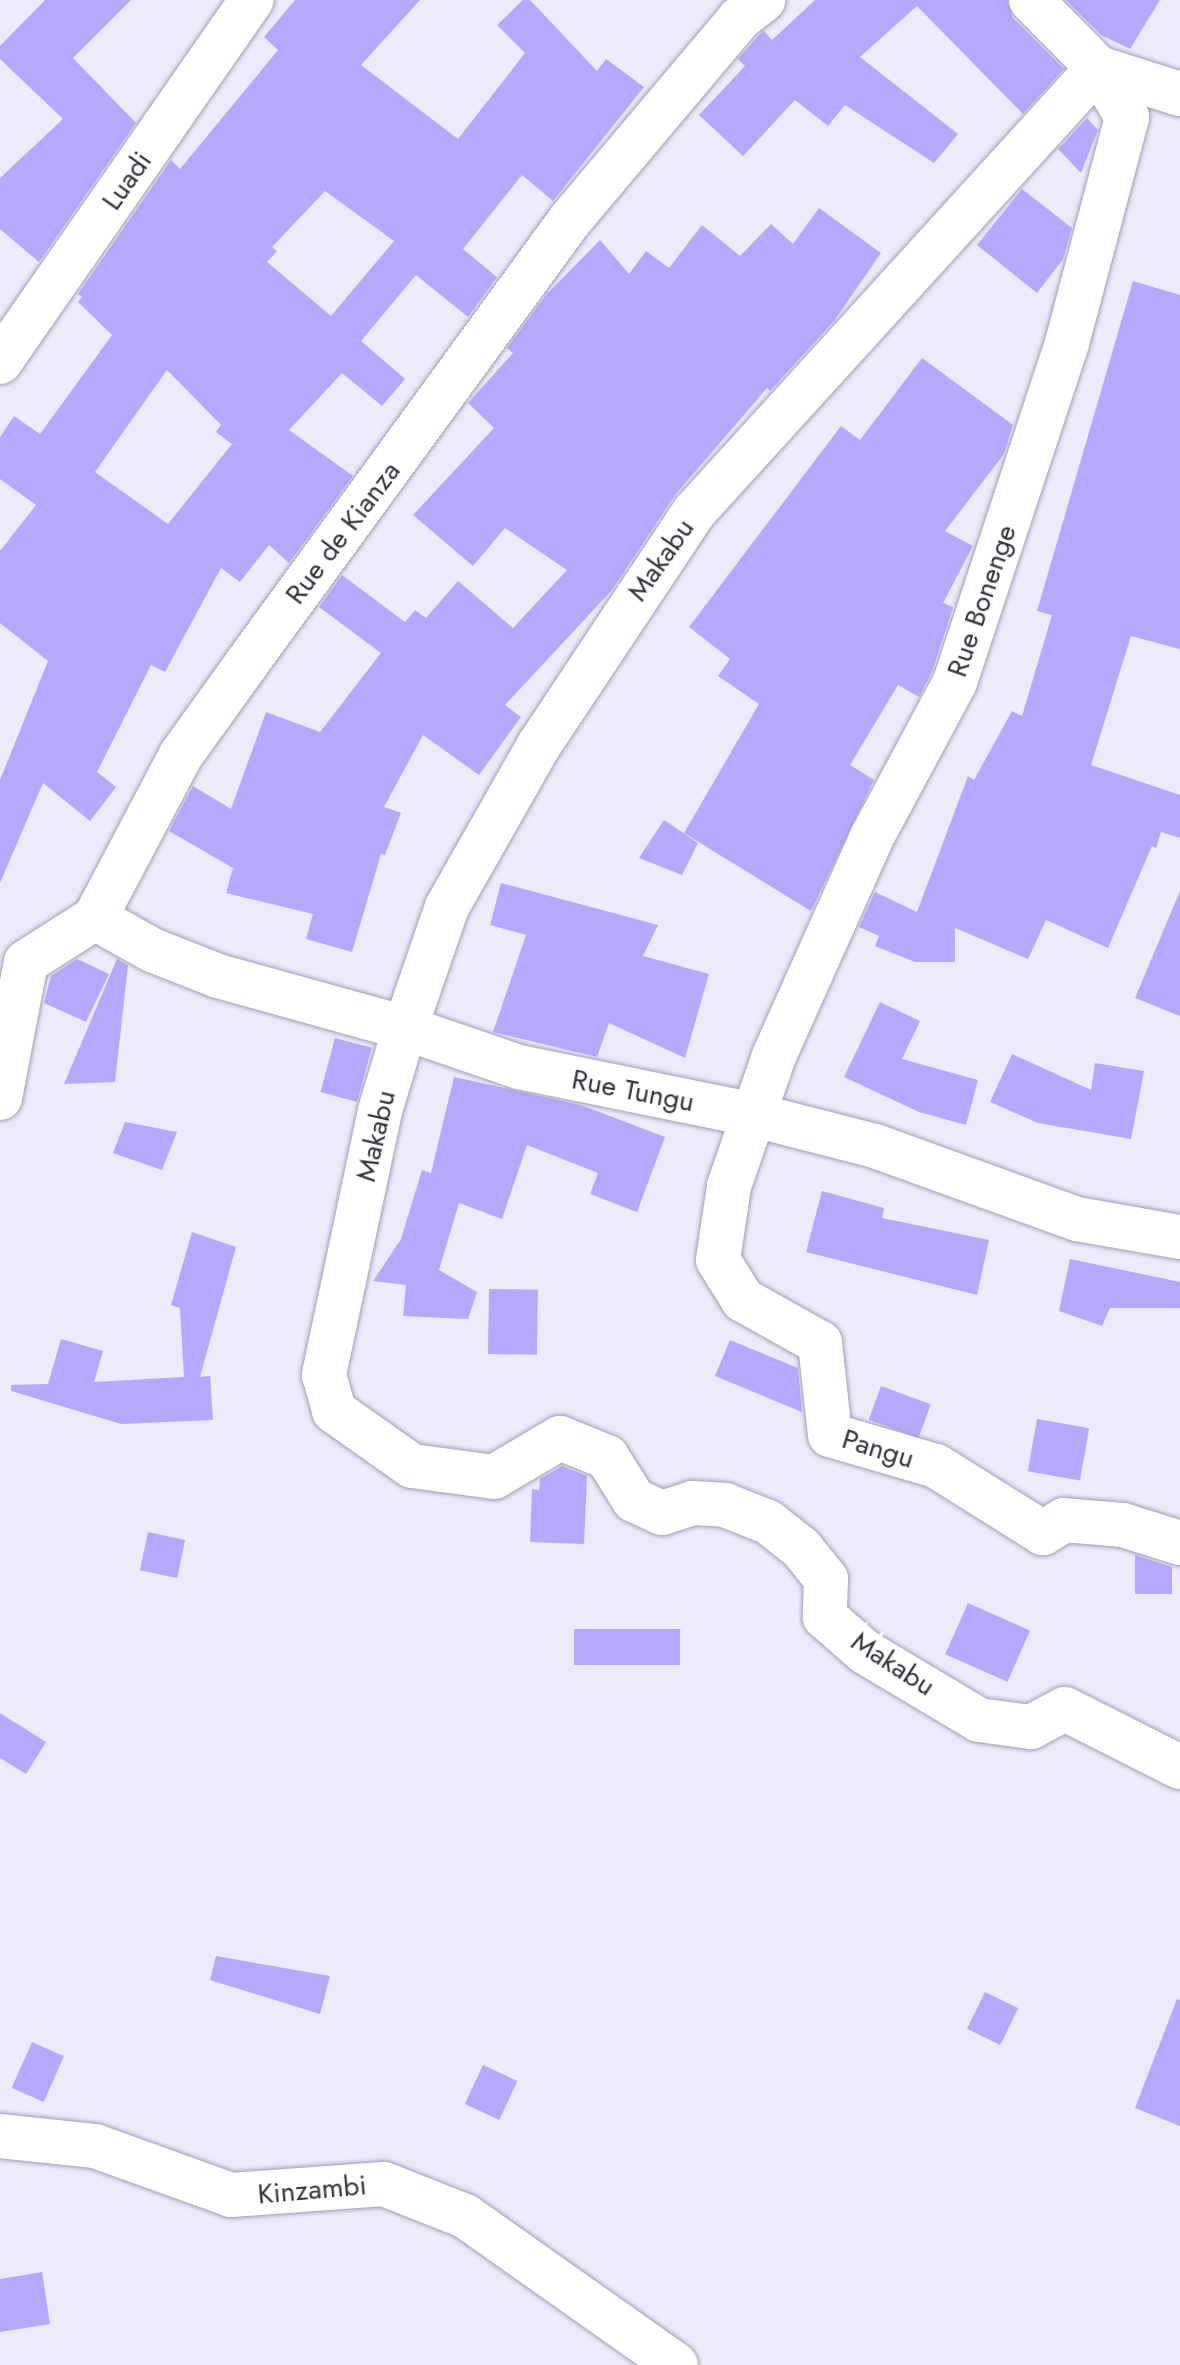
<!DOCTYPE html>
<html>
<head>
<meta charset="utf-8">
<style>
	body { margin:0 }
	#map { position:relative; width:1180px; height:2365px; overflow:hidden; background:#ecebfb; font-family:Jost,sans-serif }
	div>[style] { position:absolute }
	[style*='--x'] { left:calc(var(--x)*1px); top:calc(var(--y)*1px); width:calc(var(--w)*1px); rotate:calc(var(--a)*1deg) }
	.building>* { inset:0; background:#b4a9ff; transform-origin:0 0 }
	.roads { filter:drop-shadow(0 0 2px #a09eb8) drop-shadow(0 0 2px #a09eb8) }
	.minor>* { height:44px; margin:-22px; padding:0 22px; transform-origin:22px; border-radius:22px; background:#fff }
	span { translate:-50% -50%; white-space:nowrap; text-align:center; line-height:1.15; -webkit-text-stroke:7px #fff; paint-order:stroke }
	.street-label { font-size:28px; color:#34333e }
</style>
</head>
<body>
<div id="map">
	<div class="building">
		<i style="clip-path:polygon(45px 0,131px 0,73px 58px,136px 123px,39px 262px,0 229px,0 178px,63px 119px,0 59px,0 46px)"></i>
		<i style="clip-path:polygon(evenodd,295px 0,420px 0,361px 65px,458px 139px,525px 53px,497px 25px,523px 0,530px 0,597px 71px,606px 59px,644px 87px,553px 201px,522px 175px,463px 249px,497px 277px,468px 317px,416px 275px,361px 341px,405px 379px,382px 406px,342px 373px,289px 430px,353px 476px,289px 563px,269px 545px,240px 582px,221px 568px,165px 672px,151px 665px,97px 772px,116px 787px,90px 821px,43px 783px,0 883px,0 780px,48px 661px,0 623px,0 551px,36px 505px,0 479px,0 437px,14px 416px,40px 434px,112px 335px,78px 302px,82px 297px,78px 294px,171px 160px,180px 169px,278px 50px,264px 37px,295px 0,325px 191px,394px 241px,331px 316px,267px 262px,277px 251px,272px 247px,325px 191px,295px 0,167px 370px,221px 425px,216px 432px,232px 444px,168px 524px,95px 472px,167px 370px)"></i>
		<i style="clip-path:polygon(815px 0,1007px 0,1013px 18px,1064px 69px,1023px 114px,917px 6px,860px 57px,958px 134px,934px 163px,845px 105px,828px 126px,795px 100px,743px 156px,699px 115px,745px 66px,738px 59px,760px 34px,764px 31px,772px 40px)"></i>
		<i style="clip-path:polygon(1066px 0,1160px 0,1130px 49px,1101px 35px)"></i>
		<i style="clip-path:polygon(1087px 118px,1098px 130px,1081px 173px,1058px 149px)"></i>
		<i style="clip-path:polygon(1022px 189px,1072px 228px,1063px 259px,1037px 293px,977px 245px)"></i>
		<i style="clip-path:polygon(819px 208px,881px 253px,834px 321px,770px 391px,767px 388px,675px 495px,612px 590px,505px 705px,521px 717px,479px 775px,423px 735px,384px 807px,401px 813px,385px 855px,381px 854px,352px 952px,306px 939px,313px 914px,226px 893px,233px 868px,169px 831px,193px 786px,231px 809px,266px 712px,320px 732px,381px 653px,319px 607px,342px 575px,405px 622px,415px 610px,426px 618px,458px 581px,513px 628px,567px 570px,505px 528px,473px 566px,413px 515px,494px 428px,468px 403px,513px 353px,507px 348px,546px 295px,600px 240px,629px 274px,646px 251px,669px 268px,702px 225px,740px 256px,771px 224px,793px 244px)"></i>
		<i style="clip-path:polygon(1133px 281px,1180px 295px,1180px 649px,1131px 636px,1091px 765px,1180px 795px,1180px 838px,1161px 832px,1156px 848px,1152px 846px,1108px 948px,1046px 920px,1028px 959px,955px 928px,955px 962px,915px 962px,875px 946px,879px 936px,859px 927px,875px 892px,917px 912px,968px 776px,974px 780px,1012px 711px,1022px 716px,1052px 615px,1037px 611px)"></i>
		<i style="clip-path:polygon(922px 358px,1013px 425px,1004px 454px,945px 531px,973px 546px,943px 603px,953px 607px,932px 672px,919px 697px,898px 685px,850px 765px,874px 780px,811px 911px,684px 833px,759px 704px,718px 676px,730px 659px,689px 627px,841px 426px,860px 440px)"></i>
		<i style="clip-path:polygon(664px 820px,698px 843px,682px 875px,639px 858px)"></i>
		<i style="clip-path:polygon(501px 883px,658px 925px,643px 956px,709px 974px,685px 1058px,609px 1023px,597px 1057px,493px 1032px,526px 935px,490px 925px)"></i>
		<i style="clip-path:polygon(1180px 891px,1180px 1016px,1135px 998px)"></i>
		<i style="clip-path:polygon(77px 959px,109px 974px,86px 1022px,44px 1003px,51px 976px)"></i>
		<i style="clip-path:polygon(117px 959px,128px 965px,115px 1082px,64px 1084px)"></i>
		<i style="clip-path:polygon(880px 1002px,920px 1021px,902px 1059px,978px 1080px,966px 1125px,919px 1112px,844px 1077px)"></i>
		<i style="left:335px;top:1038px;width:38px;height:56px;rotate:15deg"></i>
		<i style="clip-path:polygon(1012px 1054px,1091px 1090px,1095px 1063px,1144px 1071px,1131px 1139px,1038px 1123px,990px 1102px)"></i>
		<i style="clip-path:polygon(454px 1077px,581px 1105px,665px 1137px,637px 1212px,590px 1194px,598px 1173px,527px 1145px,502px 1219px,459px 1203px,439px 1270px,477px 1292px,468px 1319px,403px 1316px,406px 1285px,373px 1281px,401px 1239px,422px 1170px,431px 1173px)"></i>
		<i style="clip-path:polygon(125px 1122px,177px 1132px,162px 1170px,113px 1153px)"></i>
		<i style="clip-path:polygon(822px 1191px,884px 1208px,882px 1218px,989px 1240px,977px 1295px,806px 1252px)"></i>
		<i style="clip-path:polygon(192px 1232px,236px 1247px,200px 1377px,210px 1376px,213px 1420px,121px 1424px,11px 1391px,11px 1385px,48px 1384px,61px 1339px,103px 1351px,94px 1382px,184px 1377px,180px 1308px,171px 1305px)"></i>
		<i style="clip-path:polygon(1070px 1259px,1180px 1282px,1180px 1308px,1110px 1308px,1102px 1326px,1059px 1311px)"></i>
		<i style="left:489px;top:1289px;width:49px;height:65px;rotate:1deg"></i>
		<i style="clip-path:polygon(730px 1340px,798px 1368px,802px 1412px,715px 1376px)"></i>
		<i style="left:881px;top:1386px;width:53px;height:36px;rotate:20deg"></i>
		<i style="left:1037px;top:1419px;width:53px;height:53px;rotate:10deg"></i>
		<i style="clip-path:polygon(562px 1466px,587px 1476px,584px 1544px,530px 1542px,532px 1489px,539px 1490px,540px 1479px)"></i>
		<i style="left:148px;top:1532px;width:38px;height:39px;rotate:12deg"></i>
		<i style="clip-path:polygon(1135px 1555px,1172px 1567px,1172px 1594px,1135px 1594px)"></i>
		<i style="left:968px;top:1603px;width:68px;height:56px;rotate:24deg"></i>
		<i style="left:680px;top:1629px;width:36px;height:106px;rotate:90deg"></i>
		<i style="clip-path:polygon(0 1713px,46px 1742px,26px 1774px,0 1758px)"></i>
		<i style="clip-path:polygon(216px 1956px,330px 1976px,320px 2014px,210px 1980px)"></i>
		<i style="left:985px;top:1992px;width:37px;height:41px;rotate:26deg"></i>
		<i style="clip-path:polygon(1177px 1999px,1180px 2000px,1180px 2126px,1135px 2108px)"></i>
		<i style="left:32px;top:2042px;width:35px;height:50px;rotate:24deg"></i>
		<i style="left:483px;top:2065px;width:38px;height:43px;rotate:25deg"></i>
		<i style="clip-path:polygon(42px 2272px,50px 2324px,0 2332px,0 2279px)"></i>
	</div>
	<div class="roads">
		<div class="minor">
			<i style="--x:1031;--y:0;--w:95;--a:45.4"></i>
			<i style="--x:1098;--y:68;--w:86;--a:17.6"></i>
			<i style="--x:0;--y:362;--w:441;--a:-55.2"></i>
			<i style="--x:95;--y:918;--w:65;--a:29.3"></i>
			<i style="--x:152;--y:950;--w:71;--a:21.5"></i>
			<i style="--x:218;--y:976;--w:194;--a:15.5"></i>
			<i style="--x:405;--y:1028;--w:120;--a:18.9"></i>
			<i style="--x:519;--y:1067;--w:240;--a:11.5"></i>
			<i style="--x:754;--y:1115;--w:125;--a:14.4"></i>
			<i style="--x:875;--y:1146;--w:215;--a:19.9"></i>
			<i style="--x:1077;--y:1219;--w:105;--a:9.9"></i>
			<i style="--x:0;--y:1098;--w:138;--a:-79.2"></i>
			<i style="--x:26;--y:962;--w:82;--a:-32.5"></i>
			<i style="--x:95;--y:918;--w:184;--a:-62.2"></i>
			<i style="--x:181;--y:755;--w:113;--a:-54.3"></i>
			<i style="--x:247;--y:663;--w:548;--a:-53.9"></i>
			<i style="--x:570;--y:220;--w:263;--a:-49.9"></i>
			<i style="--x:739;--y:19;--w:31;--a:-38"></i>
			<i style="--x:1180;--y:1543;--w:60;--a:-162.5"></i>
			<i style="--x:1123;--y:1525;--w:59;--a:-175.2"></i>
			<i style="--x:1064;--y:1520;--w:25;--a:148"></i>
			<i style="--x:1043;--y:1533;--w:126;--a:-147.9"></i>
			<i style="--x:936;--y:1466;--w:110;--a:-163.7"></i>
			<i style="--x:830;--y:1435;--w:93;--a:-96.2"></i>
			<i style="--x:820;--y:1343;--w:88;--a:-150.8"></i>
			<i style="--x:743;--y:1300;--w:47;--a:-122"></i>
			<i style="--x:718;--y:1260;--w:75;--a:-81.5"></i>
			<i style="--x:729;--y:1186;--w:138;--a:-70.9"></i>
			<i style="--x:774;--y:1056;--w:242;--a:-65.9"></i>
			<i style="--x:873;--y:835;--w:174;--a:-61.8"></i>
			<i style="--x:955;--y:682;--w:357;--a:-71.7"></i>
			<i style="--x:1067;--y:343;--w:234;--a:-75.1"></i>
			<i style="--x:1127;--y:117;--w:57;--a:-120.6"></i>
			<i style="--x:1098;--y:68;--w:600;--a:132.3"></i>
			<i style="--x:694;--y:512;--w:280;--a:123.6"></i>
			<i style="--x:539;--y:745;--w:186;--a:119.6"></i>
			<i style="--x:447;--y:907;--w:128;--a:109.1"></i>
			<i style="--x:405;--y:1028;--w:87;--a:106.8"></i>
			<i style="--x:380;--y:1111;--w:270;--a:102"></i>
			<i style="--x:324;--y:1375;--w:37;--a:74"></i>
			<i style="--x:334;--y:1411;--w:95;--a:35.2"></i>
			<i style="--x:412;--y:1466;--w:83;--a:7.6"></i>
			<i style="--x:494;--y:1477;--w:77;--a:-30.6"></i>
			<i style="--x:560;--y:1438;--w:51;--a:22"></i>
			<i style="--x:607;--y:1457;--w:51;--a:57.9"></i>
			<i style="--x:634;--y:1500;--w:31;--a:25"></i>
			<i style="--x:662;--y:1513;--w:32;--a:-18"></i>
			<i style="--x:692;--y:1503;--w:33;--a:3"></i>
			<i style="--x:725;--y:1505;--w:46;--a:21.6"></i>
			<i style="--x:768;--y:1522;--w:42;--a:38.2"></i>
			<i style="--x:801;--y:1548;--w:40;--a:51"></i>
			<i style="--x:826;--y:1579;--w:38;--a:92"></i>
			<i style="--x:825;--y:1617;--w:53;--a:41.2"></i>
			<i style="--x:865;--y:1652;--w:133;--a:30.8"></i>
			<i style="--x:979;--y:1720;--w:52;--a:7.7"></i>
			<i style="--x:1031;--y:1727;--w:38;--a:-28"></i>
			<i style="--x:1065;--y:1709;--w:129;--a:26.8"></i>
			<i style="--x:0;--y:2136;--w:96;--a:6"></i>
			<i style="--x:95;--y:2146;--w:145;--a:19.8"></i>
			<i style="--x:231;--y:2195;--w:153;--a:-4.1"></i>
			<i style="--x:384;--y:2184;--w:87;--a:21.6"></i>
			<i style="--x:465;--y:2216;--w:258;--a:35.2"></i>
		</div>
	</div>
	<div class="street-label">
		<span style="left:127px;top:181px;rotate:-55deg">Luadi</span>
		<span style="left:343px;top:533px;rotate:-53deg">Rue de Kianza</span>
		<span style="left:661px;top:560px;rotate:-55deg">Makabu</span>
		<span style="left:982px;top:601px;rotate:-71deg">Rue Bonenge</span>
		<span style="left:633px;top:1091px;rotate:11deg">Rue Tungu</span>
		<span style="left:376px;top:1136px;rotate:-77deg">Makabu</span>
		<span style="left:878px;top:1449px;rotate:17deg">Pangu</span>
		<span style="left:893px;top:1664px;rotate:33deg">Makabu</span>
		<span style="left:312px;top:2190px;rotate:-5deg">Kinzambi</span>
	</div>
</div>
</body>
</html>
